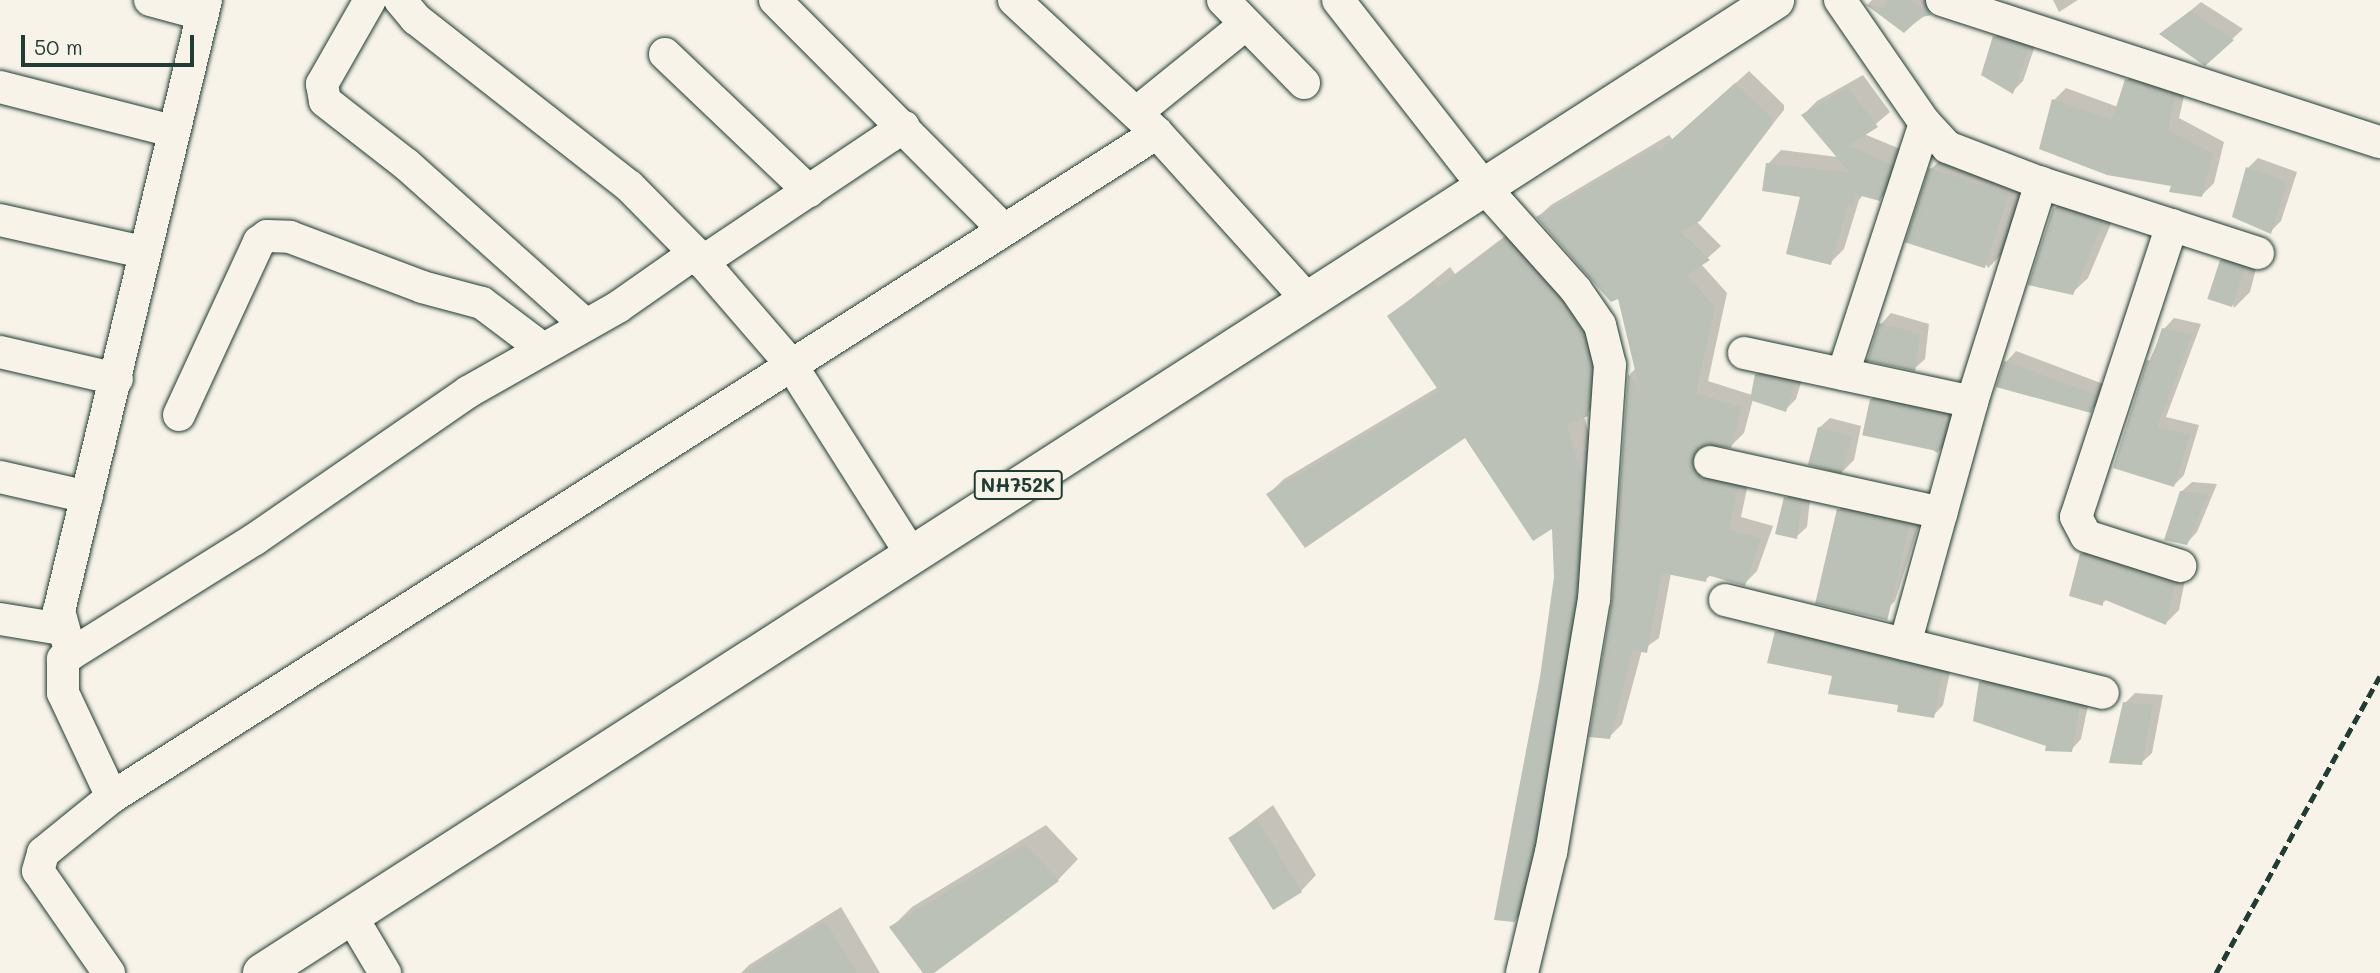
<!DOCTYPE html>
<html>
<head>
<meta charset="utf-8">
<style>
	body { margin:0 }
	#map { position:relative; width:2380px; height:973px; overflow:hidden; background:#f7f3e8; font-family:Mali,sans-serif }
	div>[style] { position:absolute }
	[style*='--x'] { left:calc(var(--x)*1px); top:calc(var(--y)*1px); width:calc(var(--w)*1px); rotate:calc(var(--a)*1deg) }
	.shadow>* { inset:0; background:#0003 }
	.building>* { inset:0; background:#bbc1b6; transform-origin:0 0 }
	.roads { filter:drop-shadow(0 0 2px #1f3d34) drop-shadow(0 0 2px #1f3d34) }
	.minor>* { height:32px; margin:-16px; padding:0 16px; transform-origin:16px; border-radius:16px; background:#f7f3e8 }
	.highway>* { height:38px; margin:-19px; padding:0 19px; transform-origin:19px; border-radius:19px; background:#f7f3e8 }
	.rail>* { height:5px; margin-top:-2.5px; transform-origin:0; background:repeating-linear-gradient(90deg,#1f3d34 0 10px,transparent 0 15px) }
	span { translate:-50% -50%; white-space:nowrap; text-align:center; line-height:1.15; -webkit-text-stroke:6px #f7f3e8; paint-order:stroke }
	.shield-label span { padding:2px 5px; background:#f7f3e8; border:2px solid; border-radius:5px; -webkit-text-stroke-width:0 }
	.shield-label { font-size:19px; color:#1f3d34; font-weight:700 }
	.scale { position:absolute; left:21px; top:35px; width:173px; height:32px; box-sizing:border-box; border:4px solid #1f3d34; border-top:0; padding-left:9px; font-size:21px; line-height:24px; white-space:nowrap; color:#1f3d34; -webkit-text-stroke:5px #f7f3e8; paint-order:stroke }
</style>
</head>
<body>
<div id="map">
	<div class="shadow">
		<i style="clip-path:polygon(1872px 0,1934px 0,1941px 4px,1904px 31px,1868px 4px)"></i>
		<i style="clip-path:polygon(2053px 0,2078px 0,2059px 12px)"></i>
		<i style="clip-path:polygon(2201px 2px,2243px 29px,2205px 64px,2162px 34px)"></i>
		<i style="clip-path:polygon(2005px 27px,2038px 37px,2023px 81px,2013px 91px,1995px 37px)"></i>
		<i style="clip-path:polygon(2139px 68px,2187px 83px,2179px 118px,2224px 142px,2214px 183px,2202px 195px,2173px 185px,2054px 100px,2066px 88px,2118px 107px,2127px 80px)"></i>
		<i style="clip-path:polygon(1749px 71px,1784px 105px,1784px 110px,1696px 221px,1721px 246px,1701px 264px,1727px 293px,1708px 381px,1752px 395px,1756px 375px,1767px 365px,1804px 373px,1796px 399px,1785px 410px,1753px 399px,1744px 433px,1731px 446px,1707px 443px,1704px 453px,1750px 474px,1741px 517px,1773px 526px,1757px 571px,1744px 584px,1711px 575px,1705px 580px,1671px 573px,1659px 638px,1642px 650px,1622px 724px,1609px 737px,1630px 374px,1636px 368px,1620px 297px,1538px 217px,1551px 205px,1669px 135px,1673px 140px)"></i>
		<i style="clip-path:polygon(1863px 75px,1890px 112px,1864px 134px,1905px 151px,1893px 185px,1880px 199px,1863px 195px,1859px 200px,1844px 249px,1830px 263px,1802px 196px,1768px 164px,1781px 150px,1838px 157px,1803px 115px,1817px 101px)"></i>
		<i style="clip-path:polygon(1947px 154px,2024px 178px,2004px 252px,1988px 268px,1931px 169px)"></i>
		<i style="clip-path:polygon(2258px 158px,2297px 172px,2281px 221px,2271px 231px,2248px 168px)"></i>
		<i style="clip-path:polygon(2070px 193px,2118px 207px,2088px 278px,2072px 293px,2054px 209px)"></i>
		<i style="clip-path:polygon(1521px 224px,1598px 316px,1603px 399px,1584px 416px,1598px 466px,1591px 580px,1530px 905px,1515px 920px,1556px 577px,1553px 526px,1534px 539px,1465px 436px,1268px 494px,1284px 479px,1438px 387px,1390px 316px,1450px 267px,1455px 274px)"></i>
		<i style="clip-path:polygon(2237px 245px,2260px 253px,2250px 292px,2234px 308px,2221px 261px)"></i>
		<i style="clip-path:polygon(1891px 313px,1929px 324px,1925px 359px,1914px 369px,1881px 324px)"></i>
		<i style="clip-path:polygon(2174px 318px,2201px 324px,2166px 417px,2199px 425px,2184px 475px,2174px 485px,2115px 466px,2149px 361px,2164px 329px)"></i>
		<i style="clip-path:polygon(2016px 351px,2106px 385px,2101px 401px,2090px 411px,1998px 385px,2006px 362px)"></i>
		<i style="clip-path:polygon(1887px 384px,1960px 400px,1953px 437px,1937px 453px,1871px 400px)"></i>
		<i style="clip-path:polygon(1830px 418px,1861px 426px,1854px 460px,1843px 471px,1819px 428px)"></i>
		<i style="clip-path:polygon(2192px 482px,2217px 484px,2197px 532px,2187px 543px,2181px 492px)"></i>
		<i style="clip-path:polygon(1796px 488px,1811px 491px,1807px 527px,1796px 537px,1786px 498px)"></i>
		<i style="clip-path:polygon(1855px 494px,1924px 509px,1895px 601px,1879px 617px,1839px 510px)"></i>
		<i style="clip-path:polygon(2095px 541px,2187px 570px,2179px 610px,2166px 623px,2107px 599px,2102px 604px,2082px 554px)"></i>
		<i style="clip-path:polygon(1787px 622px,1952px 662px,1943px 705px,1933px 716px,1834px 675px,1777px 632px)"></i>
		<i style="clip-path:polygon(1991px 672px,2090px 696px,2081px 739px,2071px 750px,2048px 745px,1981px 682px)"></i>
		<i style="clip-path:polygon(2135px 693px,2163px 695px,2152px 753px,2141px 763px,2125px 703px)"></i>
		<i style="clip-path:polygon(1273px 805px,1316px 875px,1301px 891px,1230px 838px)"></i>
		<i style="clip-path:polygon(1046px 825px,1078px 859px,1058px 880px,931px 973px,925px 973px,891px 928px,912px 907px)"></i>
		<i style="clip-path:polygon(841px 907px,880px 973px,741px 973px,749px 965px)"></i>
	</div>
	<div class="building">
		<i style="clip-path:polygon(1886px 0,1910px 0,1932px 15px,1921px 17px,1904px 33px,1865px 4px,1885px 8px)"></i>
		<i style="clip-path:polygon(2190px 11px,2234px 40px,2205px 66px,2159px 34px)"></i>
		<i style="clip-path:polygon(1993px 36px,2029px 48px,2013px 94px,1981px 75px)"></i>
		<i style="clip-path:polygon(2125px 79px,2176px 95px,2168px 130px,2213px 154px,2202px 197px,2169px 192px,2171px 186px,2107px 175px,2039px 149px,2052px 99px,2112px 120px)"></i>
		<i style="clip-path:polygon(1735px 83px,1772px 118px,1772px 125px,1700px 221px,1681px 232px,1710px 260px,1687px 275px,1715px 307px,1696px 393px,1742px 408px,1731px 448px,1704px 445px,1696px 450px,1692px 467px,1705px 480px,1738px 487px,1729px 530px,1761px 538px,1745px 586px,1707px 575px,1706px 582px,1662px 573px,1647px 653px,1633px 650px,1610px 739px,1589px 737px,1612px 600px,1628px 374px,1639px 387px,1618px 299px,1611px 302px,1536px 217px,1656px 147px,1659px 151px)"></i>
		<i style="clip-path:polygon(1848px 88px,1878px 127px,1848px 146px,1892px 165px,1880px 201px,1854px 194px,1855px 205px,1848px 204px,1831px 265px,1786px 254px,1800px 197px,1762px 191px,1766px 163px,1850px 173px,1801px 115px)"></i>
		<i style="clip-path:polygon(2246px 167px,2287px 182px,2271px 234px,2232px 217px)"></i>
		<i style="left:1929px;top:168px;width:84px;height:78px;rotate:18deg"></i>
		<i style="clip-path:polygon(2053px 208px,2103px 222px,2073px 295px,2028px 285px)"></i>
		<i style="clip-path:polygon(1505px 238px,1583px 332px,1591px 367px,1588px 416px,1567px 425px,1584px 482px,1576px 597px,1533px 848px,1515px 922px,1494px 920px,1540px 677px,1554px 577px,1552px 529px,1533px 541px,1465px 438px,1305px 548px,1266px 494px,1439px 391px,1387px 316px,1434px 282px,1438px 288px)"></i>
		<i style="left:2220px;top:260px;width:26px;height:41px;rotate:18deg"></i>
		<i style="clip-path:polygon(1879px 323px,1920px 334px,1915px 371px,1867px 361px)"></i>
		<i style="clip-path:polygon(2162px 328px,2192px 334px,2157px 427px,2190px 435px,2174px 487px,2113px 468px,2147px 360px,2151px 361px)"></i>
		<i style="clip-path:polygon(2004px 361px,2097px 395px,2091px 413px,1996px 387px)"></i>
		<i style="clip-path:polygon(1755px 374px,1795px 383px,1786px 412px,1750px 400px)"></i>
		<i style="left:1870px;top:399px;width:77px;height:37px;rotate:12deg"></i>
		<i style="left:1818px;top:427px;width:35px;height:39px;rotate:15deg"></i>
		<i style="clip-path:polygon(2180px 491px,2208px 494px,2187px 545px,2164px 540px)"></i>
		<i style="clip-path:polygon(1784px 497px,1802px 501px,1797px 539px,1775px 534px)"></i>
		<i style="left:1837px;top:509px;width:74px;height:97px;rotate:13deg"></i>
		<i style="clip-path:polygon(2080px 553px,2175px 584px,2166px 625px,2103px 599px,2103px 606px,2069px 596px)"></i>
		<i style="clip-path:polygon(1775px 631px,1943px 672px,1934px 718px,1897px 712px,1898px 705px,1828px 694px,1832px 676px,1767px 663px)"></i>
		<i style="clip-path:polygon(1979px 681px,2080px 706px,2072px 752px,2045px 751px,2046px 746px,1973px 721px)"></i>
		<i style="clip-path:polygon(2123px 702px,2153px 705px,2142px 765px,2109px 763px)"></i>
		<i style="left:1257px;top:820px;width:85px;height:34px;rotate:58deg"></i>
		<i style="clip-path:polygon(1025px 844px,1059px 881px,934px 973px,923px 973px,889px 927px)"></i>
		<i style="clip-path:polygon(825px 921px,857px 973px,743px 973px)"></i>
	</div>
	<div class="roads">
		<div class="minor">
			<i style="--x:150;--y:0;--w:54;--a:15.1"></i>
			<i style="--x:370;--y:0;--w:97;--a:119.7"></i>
			<i style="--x:322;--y:84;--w:17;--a:80"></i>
			<i style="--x:325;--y:101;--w:103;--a:37.9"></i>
			<i style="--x:406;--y:164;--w:241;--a:41.8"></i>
			<i style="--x:400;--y:0;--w:25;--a:50"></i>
			<i style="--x:416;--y:19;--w:271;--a:38.1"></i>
			<i style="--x:629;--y:186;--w:94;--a:45.4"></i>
			<i style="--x:695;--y:253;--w:145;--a:49.2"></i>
			<i style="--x:790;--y:363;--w:226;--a:57.6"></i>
			<i style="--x:775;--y:0;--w:323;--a:45.1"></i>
			<i style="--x:1014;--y:0;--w:195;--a:42.9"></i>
			<i style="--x:1157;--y:133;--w:225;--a:47.9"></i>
			<i style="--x:1223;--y:0;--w:116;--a:45.7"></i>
			<i style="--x:1338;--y:0;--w:237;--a:52"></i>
			<i style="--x:1484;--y:187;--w:138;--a:48.2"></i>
			<i style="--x:1576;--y:290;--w:42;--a:55.6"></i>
			<i style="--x:1600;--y:325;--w:41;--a:76"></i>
			<i style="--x:1610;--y:365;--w:235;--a:93.9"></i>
			<i style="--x:1594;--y:599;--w:257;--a:99.6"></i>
			<i style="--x:1551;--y:852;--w:124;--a:103.5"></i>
			<i style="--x:1840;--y:0;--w:150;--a:55.4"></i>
			<i style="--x:1925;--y:123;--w:33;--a:47"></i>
			<i style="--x:1947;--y:147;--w:101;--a:21"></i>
			<i style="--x:2041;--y:183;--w:228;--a:17.9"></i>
			<i style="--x:1942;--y:0;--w:460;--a:18"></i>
			<i style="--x:665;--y:54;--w:199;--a:43.6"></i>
			<i style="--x:0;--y:87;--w:179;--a:14.3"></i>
			<i style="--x:1136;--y:113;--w:141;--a:-39"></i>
			<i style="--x:0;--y:220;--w:147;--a:12.6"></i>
			<i style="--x:2172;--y:225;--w:307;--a:108.2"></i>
			<i style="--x:2076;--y:517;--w:21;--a:62"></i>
			<i style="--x:2086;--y:536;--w:99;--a:17.7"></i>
			<i style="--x:702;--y:262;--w:243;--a:-33.8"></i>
			<i style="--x:0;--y:352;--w:120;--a:13"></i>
			<i style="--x:1744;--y:353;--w:233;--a:12.1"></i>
			<i style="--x:1843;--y:374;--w:264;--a:-71.9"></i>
			<i style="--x:179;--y:415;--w:191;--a:-65.2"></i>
			<i style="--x:259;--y:242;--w:10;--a:-37"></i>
			<i style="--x:267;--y:236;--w:23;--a:2"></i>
			<i style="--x:290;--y:237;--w:141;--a:20.7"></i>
			<i style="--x:422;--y:287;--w:62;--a:14.9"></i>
			<i style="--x:482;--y:303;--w:76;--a:37"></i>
			<i style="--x:1710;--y:462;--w:237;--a:12.4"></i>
			<i style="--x:0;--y:477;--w:89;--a:12.9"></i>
			<i style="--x:1725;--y:600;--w:389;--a:13.8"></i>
			<i style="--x:0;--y:619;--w:62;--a:9.3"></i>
			<i style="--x:1905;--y:644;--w:251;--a:-74.5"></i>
			<i style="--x:1972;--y:402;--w:230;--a:-72.5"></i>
			<i style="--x:71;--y:654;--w:45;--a:-105.6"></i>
			<i style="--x:59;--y:611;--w:628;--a:-76.47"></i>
			<i style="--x:112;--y:797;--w:1238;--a:-32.43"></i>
			<i style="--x:350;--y:914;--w:69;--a:59.3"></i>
			<i style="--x:109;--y:973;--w:124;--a:-124.8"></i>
			<i style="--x:38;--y:871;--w:19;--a:-74"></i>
			<i style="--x:43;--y:853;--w:89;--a:-39.1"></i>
			<i style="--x:112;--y:797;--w:115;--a:-115.2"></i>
			<i style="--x:63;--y:693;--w:34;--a:-90"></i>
			<i style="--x:63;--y:659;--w:226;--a:-32"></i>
			<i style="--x:255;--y:539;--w:259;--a:-34.6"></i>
			<i style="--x:468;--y:392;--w:172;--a:-29.5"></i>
			<i style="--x:618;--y:307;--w:94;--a:-35"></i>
		</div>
		<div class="highway">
			<i style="--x:262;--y:973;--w:1799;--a:-32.74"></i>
		</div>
	</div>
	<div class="rail">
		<i style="--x:2216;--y:973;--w:339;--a:-61.1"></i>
	</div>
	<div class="shield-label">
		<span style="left:1018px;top:485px">NH752K</span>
	</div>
	<div class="scale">50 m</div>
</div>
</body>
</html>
